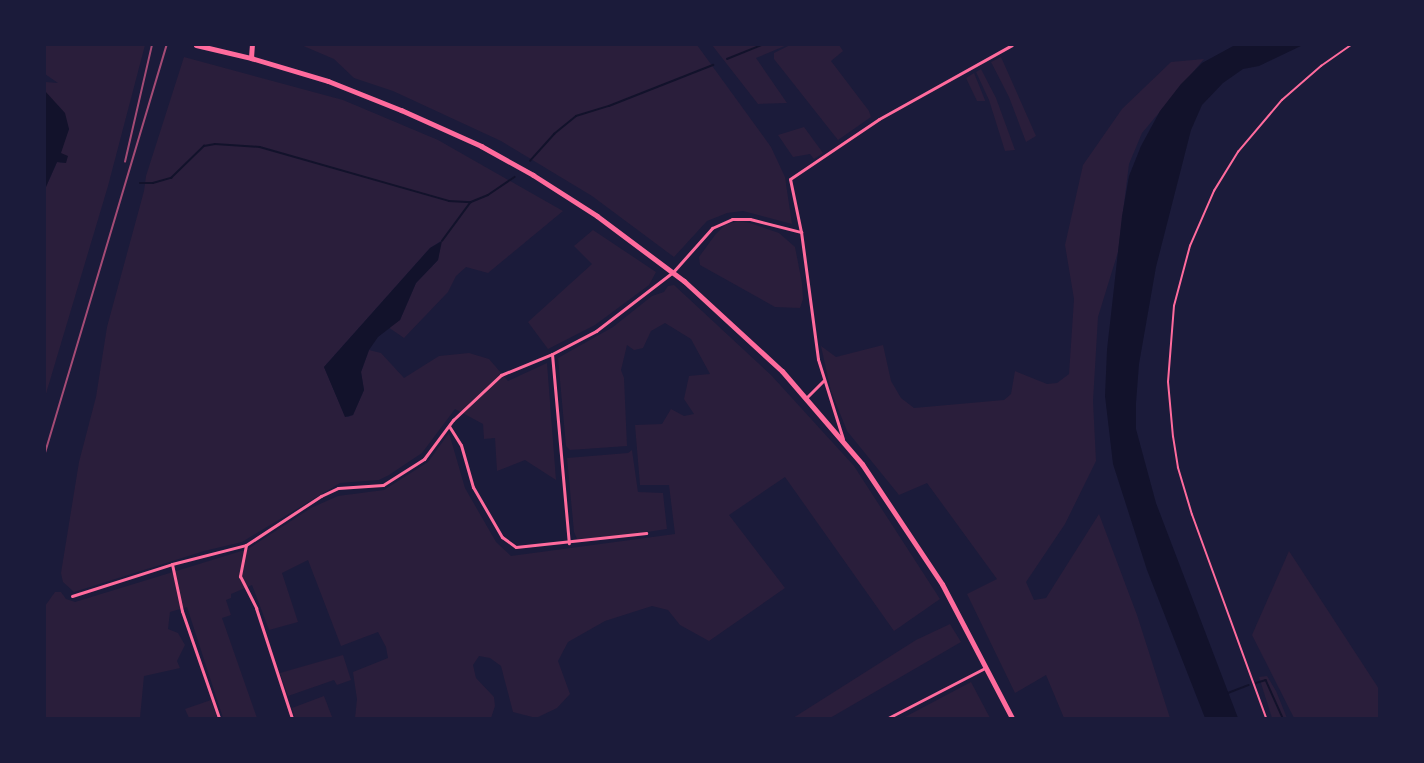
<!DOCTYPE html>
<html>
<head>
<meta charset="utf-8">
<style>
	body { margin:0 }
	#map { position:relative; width:1424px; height:763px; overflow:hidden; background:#1b1b3a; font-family:"Roboto Condensed",sans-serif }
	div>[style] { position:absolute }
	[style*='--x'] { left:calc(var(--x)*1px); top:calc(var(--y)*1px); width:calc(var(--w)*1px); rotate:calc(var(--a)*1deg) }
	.green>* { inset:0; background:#2a1e3b }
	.water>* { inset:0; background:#12122b }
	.stream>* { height:1.5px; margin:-0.75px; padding:0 0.75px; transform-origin:0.75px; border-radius:0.75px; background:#12122b }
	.path>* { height:1.5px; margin:-0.75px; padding:0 0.75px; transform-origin:0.75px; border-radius:0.75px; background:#ff6b9d }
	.minor>* { height:3px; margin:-1.5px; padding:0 1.5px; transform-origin:1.5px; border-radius:1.5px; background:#ff6b9d }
	.tertiary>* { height:4.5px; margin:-2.25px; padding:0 2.25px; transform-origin:2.25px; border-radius:2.25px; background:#ff6b9d }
	.primary>* { height:5px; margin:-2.5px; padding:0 2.5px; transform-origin:2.5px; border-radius:2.5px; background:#ff6b9d }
	.rail>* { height:1.5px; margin:-0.75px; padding:0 0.75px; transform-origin:0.75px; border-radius:0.75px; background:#a44b75 }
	span { translate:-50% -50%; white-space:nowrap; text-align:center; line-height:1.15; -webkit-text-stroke:6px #1b1b3a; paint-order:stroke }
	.frame { position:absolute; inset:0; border:46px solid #1b1b3a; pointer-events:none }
</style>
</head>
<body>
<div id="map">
	<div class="green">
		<i style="clip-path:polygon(45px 45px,145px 45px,108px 186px,45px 397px,45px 189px,57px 162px,65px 163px,60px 153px,69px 129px,45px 92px,45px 82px,58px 83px,45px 74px)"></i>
		<i style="clip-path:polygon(301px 45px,697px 45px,771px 147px,785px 177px,792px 224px,743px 211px,727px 213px,707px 221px,674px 257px,592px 196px,501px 141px,393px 91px,354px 78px,334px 59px)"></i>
		<i style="clip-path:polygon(712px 45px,787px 45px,756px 58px,787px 103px,758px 104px)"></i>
		<i style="clip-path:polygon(790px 45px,839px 45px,843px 51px,831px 61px,869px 111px,871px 117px,838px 140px,774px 59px,774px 53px)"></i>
		<i style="clip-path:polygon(184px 57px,343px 100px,438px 140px,563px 211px,488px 273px,466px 267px,456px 276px,448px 292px,404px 338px,388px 327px,400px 320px,416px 283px,438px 260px,441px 241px,430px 248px,324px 367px,345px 416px,348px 417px,353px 415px,364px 390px,361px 372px,369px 350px,381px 353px,404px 378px,439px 356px,469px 353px,489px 359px,508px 381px,547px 363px,556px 480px,525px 460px,497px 471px,495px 438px,484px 439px,483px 424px,455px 409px,422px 453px,389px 475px,379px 480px,340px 483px,242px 542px,204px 551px,74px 592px,63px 582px,61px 573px,79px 462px,96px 397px,107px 327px,144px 191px,146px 176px)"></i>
		<i style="clip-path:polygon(1001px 57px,1036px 136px,1026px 142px,1009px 97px,991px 62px)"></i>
		<i style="clip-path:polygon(1204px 59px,1142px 133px,1129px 164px,1118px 252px,1098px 317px,1093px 401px,1096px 461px,1065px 524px,1026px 582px,1034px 600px,1046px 598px,1099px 514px,1137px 615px,1170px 718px,1064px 718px,1046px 675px,1015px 693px,967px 594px,997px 579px,927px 483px,899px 495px,847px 431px,831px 391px,821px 346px,836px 357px,883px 345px,891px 381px,901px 398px,914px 408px,1004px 400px,1011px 394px,1015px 371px,1047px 384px,1057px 383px,1069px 374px,1074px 299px,1065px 245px,1083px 165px,1122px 109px,1171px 62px)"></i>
		<i style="clip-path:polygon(981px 69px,996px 98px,1015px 150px,1005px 151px,989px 100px,976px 72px)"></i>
		<i style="clip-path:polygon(974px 73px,985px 100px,985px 101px,977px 101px,966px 78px)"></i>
		<i style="clip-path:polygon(804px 127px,823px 153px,814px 159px,810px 154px,793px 157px,778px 135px)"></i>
		<i style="clip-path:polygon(738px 221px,750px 223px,779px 233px,795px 247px,802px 283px,803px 299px,800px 308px,775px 307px,700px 265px,699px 257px,715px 235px,725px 225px)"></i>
		<i style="clip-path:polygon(593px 230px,656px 272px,649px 285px,595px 325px,548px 349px,528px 322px,592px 264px,574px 246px)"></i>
		<i style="clip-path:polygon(674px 285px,771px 375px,854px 466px,940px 599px,894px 631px,785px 477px,729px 515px,785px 588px,709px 641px,680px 625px,668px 610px,652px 606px,605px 621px,568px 642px,558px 661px,570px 694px,557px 708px,536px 718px,513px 712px,501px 666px,490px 658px,479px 656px,473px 665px,476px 678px,494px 697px,495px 706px,491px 718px,355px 718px,357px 699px,353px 672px,388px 658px,386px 647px,378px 632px,341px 646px,308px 560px,282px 573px,298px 622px,269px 630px,252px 585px,231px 594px,231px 598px,226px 600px,231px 615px,222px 618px,257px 718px,223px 718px,187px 607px,170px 612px,168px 629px,178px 633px,185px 645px,177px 661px,180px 668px,144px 676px,140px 718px,45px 718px,45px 606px,55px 592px,61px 592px,66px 599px,75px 602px,248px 549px,311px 508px,338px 496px,384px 490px,428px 462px,449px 433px,465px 488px,496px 542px,511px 556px,675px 534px,669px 485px,640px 485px,635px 425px,662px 424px,671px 409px,684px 416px,694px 414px,684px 399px,689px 376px,710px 374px,691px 339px,665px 323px,651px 331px,643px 348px,634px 350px,627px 345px,621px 370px,624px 378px,627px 446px,570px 450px,566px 446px,558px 358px,613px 327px,652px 296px,664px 292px,668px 286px)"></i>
		<i style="clip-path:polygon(632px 450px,638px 492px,663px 493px,667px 529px,607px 538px,577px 539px,574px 532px,567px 458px,628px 453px)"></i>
		<i style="clip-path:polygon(1289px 551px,1379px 689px,1379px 718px,1294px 718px,1252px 635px)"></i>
		<i style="clip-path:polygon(950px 624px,961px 642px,830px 718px,793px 718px,916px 640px)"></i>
		<i style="clip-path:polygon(343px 655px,351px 680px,337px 685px,334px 680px,288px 696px,280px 673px)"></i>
		<i style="clip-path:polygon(1267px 676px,1276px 691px,1287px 718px,1272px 718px,1259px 677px)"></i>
		<i style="clip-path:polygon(971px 682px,990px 718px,903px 718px)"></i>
		<i style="clip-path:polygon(324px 696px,332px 717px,295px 718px,292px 708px)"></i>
		<i style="clip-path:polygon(211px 700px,217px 718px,189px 718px,185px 709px)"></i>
	</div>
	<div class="water">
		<i style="clip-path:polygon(1235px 45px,1303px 45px,1259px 66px,1243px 69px,1223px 83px,1202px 105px,1191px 130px,1156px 267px,1139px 364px,1136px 403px,1136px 429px,1156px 503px,1238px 718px,1205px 718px,1147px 570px,1113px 464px,1105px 396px,1107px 350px,1122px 216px,1129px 176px,1141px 146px,1160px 111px,1181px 84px,1202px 63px)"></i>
		<i style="clip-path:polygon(45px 91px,65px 113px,69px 129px,61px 153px,68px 156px,66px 163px,57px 162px,45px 189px)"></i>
		<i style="clip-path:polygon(442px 241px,438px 260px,416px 283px,400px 320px,378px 337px,369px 350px,361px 372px,364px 390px,353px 415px,345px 417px,324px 367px,430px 248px)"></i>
	</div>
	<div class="stream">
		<i style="--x:727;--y:59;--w:38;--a:-22"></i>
		<i style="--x:530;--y:161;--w:36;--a:-48"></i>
		<i style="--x:554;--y:134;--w:28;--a:-39"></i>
		<i style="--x:576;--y:116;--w:34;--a:-17"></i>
		<i style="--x:609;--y:106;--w:112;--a:-21.5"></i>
		<i style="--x:140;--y:183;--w:13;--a:0"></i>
		<i style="--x:153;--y:183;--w:19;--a:-16"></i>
		<i style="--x:171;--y:178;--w:46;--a:-44.1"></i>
		<i style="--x:204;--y:146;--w:11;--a:-10"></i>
		<i style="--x:215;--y:144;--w:45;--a:3.8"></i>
		<i style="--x:260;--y:147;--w:197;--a:15.9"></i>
		<i style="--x:449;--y:201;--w:22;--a:3"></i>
		<i style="--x:471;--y:202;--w:18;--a:-22"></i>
		<i style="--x:488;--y:195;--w:32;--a:-34"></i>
		<i style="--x:442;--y:241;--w:47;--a:-53.6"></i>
		<i style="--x:1256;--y:683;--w:10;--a:-17"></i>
		<i style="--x:1266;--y:680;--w:42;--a:65.9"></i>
		<i style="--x:1228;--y:693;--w:22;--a:-21"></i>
	</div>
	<div class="path">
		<i style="--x:1266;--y:718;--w:216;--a:-110"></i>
		<i style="--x:1192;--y:515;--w:49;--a:-106.6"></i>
		<i style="--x:1178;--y:468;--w:31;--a:-99"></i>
		<i style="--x:1173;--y:437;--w:55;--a:-95.2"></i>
		<i style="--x:1168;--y:382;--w:76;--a:-85.5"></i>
		<i style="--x:1174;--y:306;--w:62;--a:-75.1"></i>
		<i style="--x:1190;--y:246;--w:60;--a:-66.4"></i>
		<i style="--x:1214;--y:191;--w:46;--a:-58.4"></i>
		<i style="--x:1238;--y:152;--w:68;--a:-49.8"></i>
		<i style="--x:1282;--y:100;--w:52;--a:-41.1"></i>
		<i style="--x:1321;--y:66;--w:37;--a:-35"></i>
	</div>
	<div class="minor">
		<i style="--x:552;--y:354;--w:190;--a:84.9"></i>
		<i style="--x:807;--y:397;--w:23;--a:-45"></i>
		<i style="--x:449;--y:426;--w:22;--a:58"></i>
		<i style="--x:461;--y:445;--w:44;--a:74.1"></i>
		<i style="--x:473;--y:487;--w:58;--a:59.9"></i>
		<i style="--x:502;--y:537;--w:17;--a:36"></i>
		<i style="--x:516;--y:547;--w:131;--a:-6.1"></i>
		<i style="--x:843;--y:439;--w:84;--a:-107.4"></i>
		<i style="--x:818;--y:359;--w:128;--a:-97.6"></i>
		<i style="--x:801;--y:232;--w:54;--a:-101.7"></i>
		<i style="--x:790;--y:179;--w:107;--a:-34"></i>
		<i style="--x:879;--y:119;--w:152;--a:-29.1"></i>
		<i style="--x:246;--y:545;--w:32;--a:101"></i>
		<i style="--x:240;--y:576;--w:36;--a:63"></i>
		<i style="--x:256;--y:608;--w:116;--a:71.9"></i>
		<i style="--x:172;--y:564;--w:48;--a:78"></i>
		<i style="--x:182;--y:611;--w:113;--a:70.9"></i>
		<i style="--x:72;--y:596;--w:105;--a:-17.7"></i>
		<i style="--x:172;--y:564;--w:76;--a:-14.4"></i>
		<i style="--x:246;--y:545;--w:90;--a:-33.2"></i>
		<i style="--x:321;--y:496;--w:19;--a:-25"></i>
		<i style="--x:338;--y:488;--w:45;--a:-3.8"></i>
		<i style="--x:383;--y:485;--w:49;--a:-32.4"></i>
		<i style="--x:424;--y:459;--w:49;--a:-53.4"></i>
		<i style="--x:453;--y:420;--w:66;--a:-43.2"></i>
		<i style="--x:501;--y:375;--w:55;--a:-22.4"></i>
		<i style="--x:552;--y:354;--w:50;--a:-27.6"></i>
		<i style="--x:596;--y:331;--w:97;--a:-37.5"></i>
		<i style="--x:673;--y:272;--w:59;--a:-48.4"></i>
		<i style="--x:712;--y:228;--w:22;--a:-24"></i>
		<i style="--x:732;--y:219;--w:18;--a:0"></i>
		<i style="--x:750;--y:219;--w:53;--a:14.3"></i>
		<i style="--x:888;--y:718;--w:109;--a:-27.3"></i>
	</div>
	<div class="tertiary">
		<i style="--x:251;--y:58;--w:13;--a:-86"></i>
	</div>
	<div class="primary">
		<i style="--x:196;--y:45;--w:57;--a:13.3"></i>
		<i style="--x:251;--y:58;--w:80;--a:16.6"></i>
		<i style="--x:328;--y:81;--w:79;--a:21.7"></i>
		<i style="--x:401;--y:110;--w:88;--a:24.2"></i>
		<i style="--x:481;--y:146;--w:60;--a:29.1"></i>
		<i style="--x:533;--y:175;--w:76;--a:32.6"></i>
		<i style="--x:597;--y:216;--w:109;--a:36.8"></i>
		<i style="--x:684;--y:281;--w:133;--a:42.6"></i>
		<i style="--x:782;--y:371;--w:123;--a:49.3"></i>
		<i style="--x:862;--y:464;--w:144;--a:56.3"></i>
		<i style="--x:942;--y:584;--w:151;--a:62.4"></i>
	</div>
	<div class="rail">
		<i style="--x:125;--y:162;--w:120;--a:-77"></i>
		<i style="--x:45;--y:453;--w:426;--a:-73.4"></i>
	</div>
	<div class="frame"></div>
</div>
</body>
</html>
